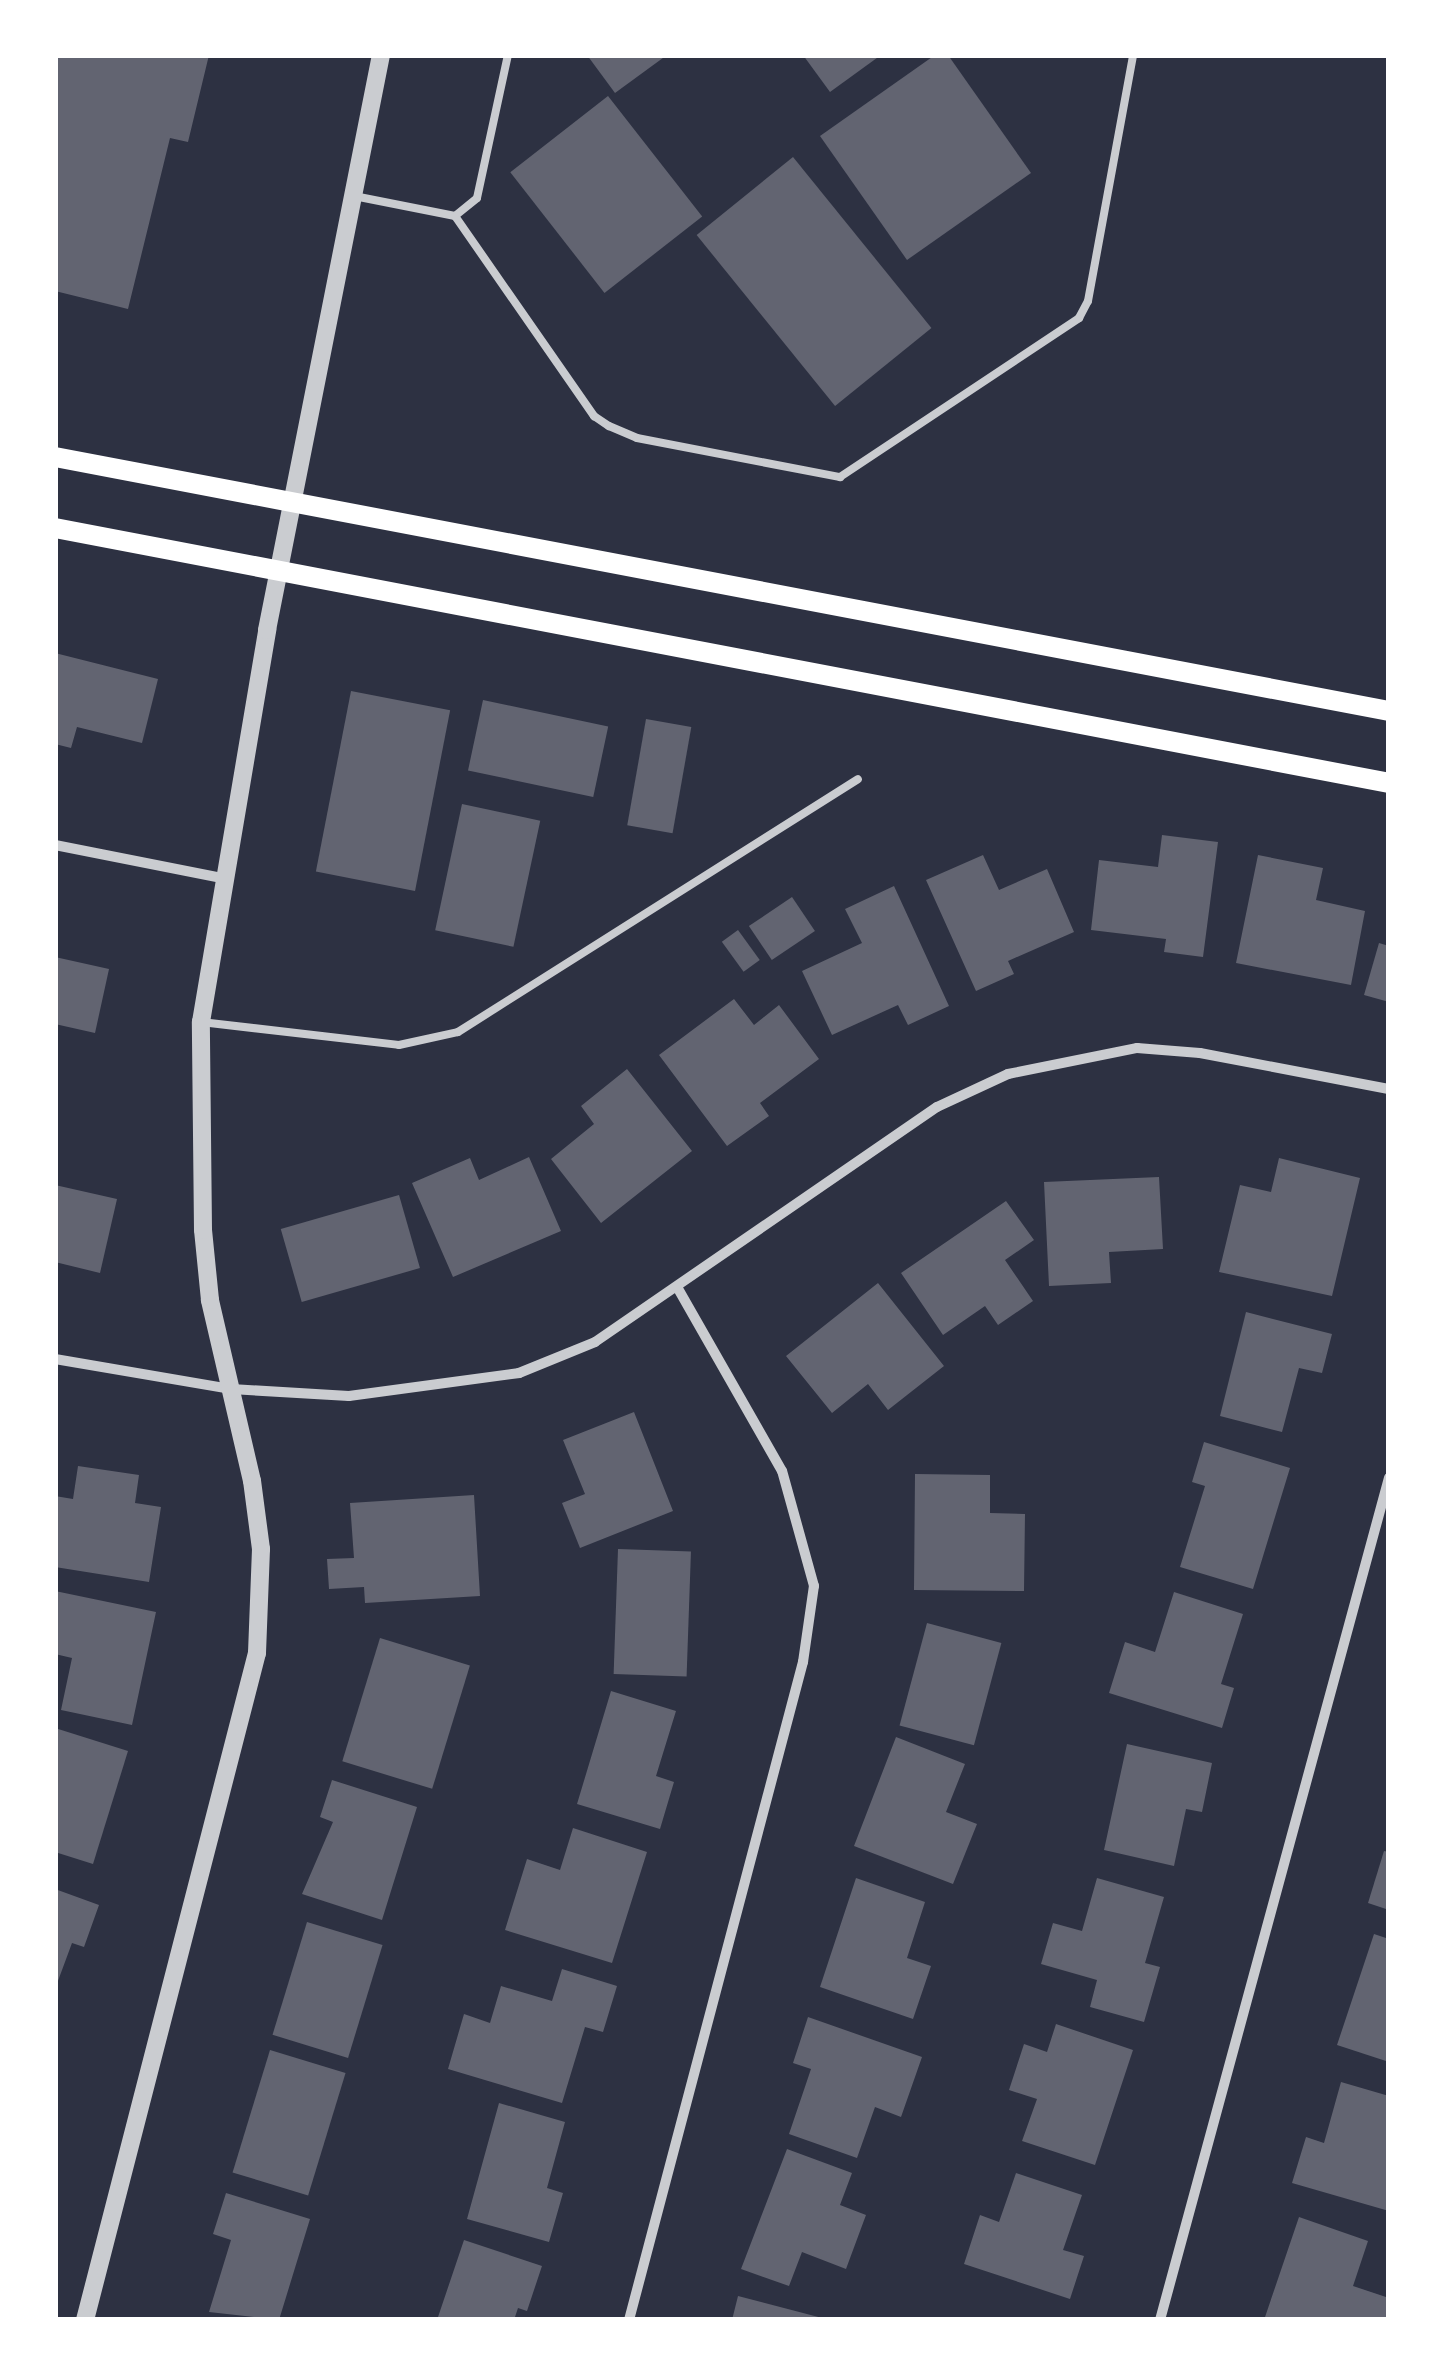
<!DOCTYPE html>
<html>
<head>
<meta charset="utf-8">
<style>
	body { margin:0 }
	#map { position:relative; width:1444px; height:2375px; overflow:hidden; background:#2d3142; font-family:Quicksand,sans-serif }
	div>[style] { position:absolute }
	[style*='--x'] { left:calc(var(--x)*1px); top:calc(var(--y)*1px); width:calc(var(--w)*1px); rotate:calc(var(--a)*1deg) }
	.building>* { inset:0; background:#626471; transform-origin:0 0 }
	.service>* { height:8px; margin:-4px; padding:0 4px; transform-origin:4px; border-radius:4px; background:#caccd0 }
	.minor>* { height:10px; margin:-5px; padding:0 5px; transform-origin:5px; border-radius:5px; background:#caccd0 }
	.tertiary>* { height:18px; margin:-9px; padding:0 9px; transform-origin:9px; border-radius:9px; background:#caccd0 }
	.secondary>* { height:20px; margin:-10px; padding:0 10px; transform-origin:10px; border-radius:10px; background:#fff }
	span { translate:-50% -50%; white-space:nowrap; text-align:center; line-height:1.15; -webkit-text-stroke:8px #fff; paint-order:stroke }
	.frame { position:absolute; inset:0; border:58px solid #fff; pointer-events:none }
</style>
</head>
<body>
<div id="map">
	<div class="building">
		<i style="clip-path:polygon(55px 55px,209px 55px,188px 142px,170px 138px,128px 309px,55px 291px)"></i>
		<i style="clip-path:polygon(587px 55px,667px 55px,615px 93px)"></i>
		<i style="clip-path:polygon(803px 55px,881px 55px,830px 92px)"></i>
		<i style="clip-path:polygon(935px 55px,948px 55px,1031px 173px,907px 260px,820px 136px)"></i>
		<i style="left:608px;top:96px;width:153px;height:124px;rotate:52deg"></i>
		<i style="left:793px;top:157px;width:220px;height:124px;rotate:51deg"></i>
		<i style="clip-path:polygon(55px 653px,158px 679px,142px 743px,77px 727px,71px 748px,55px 744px)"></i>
		<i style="left:351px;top:691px;width:101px;height:184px;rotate:11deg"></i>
		<i style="left:483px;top:700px;width:128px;height:72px;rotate:12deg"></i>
		<i style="left:646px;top:719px;width:46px;height:108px;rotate:10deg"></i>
		<i style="left:462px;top:804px;width:80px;height:129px;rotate:12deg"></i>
		<i style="clip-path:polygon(1162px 835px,1218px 842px,1203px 957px,1164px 952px,1166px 939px,1091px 930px,1099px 860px,1158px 867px)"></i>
		<i style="clip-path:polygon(983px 855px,999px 890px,1047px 869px,1074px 932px,1008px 961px,1014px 974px,976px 991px,926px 880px)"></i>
		<i style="clip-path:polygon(1258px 855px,1323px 868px,1316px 900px,1365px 911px,1351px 985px,1236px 963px)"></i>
		<i style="clip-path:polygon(894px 886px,949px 1006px,908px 1025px,898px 1005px,832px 1035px,802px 971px,862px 943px,845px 909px)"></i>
		<i style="left:792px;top:897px;width:41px;height:52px;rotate:56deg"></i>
		<i style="left:738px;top:930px;width:37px;height:20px;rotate:54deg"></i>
		<i style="clip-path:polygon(1379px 943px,1389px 946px,1389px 1002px,1364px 995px)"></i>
		<i style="clip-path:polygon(55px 957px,109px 969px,95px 1033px,55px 1024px)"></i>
		<i style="clip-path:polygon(734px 999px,754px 1025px,779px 1005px,819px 1059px,760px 1103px,769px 1116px,727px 1146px,659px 1055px)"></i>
		<i style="clip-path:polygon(627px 1069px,692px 1151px,601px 1223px,551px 1159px,594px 1124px,581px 1106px)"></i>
		<i style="clip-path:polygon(529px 1157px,561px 1231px,453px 1277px,412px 1183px,470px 1158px,479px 1180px)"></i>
		<i style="clip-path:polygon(1279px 1158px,1360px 1178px,1332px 1296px,1219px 1272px,1240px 1185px,1271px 1192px)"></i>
		<i style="clip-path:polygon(1159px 1177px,1163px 1249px,1109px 1252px,1111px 1283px,1049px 1286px,1044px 1182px)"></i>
		<i style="clip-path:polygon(55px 1185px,117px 1199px,100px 1273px,55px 1262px)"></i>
		<i style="left:399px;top:1195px;width:76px;height:123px;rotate:74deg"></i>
		<i style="clip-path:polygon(1006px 1201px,1034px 1240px,1005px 1260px,1033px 1301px,998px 1325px,985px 1306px,943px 1335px,901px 1273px)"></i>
		<i style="clip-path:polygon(878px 1283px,944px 1366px,888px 1410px,868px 1384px,832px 1413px,786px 1356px)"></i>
		<i style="clip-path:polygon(1246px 1312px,1332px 1334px,1322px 1373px,1299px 1368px,1282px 1432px,1220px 1416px)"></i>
		<i style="clip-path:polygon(634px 1412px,673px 1511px,580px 1548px,562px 1503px,585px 1494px,563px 1440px)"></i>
		<i style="clip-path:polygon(1204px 1442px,1290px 1468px,1253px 1589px,1180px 1567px,1205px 1486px,1192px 1482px)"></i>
		<i style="clip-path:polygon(78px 1466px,139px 1475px,135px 1503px,161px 1507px,149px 1582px,55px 1567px,55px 1496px,73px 1499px)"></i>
		<i style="clip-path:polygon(915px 1474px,990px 1475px,990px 1513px,1025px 1514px,1024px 1591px,914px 1590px)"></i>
		<i style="clip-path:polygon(474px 1495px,480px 1596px,365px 1603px,364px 1587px,329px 1589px,327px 1559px,354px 1558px,350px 1503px)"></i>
		<i style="left:618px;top:1549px;width:73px;height:125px;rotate:2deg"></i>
		<i style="clip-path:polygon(55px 1591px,156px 1612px,132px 1725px,61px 1710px,72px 1658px,55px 1654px)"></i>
		<i style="clip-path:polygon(1174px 1592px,1243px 1614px,1221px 1684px,1234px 1688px,1222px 1728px,1109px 1693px,1125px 1642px,1155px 1652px)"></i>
		<i style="left:927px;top:1623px;width:77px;height:106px;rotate:15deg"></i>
		<i style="left:380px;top:1638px;width:94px;height:129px;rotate:17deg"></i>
		<i style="clip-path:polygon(611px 1691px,676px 1711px,656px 1776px,674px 1782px,660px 1829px,577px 1804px)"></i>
		<i style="clip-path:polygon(55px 1728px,128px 1751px,93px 1864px,55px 1852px)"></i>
		<i style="clip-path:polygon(896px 1737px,965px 1764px,946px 1812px,977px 1824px,953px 1884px,854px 1846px)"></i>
		<i style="clip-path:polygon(1127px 1744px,1212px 1763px,1202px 1812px,1186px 1809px,1174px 1866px,1104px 1850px)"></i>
		<i style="clip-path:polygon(332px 1780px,417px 1807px,382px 1920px,302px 1894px,333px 1822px,320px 1817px)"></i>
		<i style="clip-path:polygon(573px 1828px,647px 1852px,612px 1963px,505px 1930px,527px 1859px,560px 1870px)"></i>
		<i style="clip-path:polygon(1384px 1851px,1389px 1852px,1389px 1910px,1368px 1903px)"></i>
		<i style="clip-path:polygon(856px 1878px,925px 1902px,907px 1958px,931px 1966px,913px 2019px,820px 1987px)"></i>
		<i style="clip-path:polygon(1097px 1878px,1164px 1897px,1145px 1963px,1160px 1967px,1144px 2022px,1090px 2007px,1097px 1980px,1041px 1964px,1053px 1923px,1082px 1931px)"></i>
		<i style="clip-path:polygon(55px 1889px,99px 1905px,84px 1947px,72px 1943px,55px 1989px)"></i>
		<i style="left:307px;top:1922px;width:79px;height:118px;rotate:17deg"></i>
		<i style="clip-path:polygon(1374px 1934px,1389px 1939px,1389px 2062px,1337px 2045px)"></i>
		<i style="clip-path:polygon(562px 1969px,617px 1986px,603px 2032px,585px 2027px,562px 2103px,448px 2069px,464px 2014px,490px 2023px,501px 1986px,552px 2001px)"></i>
		<i style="clip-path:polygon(808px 2017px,922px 2057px,901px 2117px,875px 2107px,857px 2158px,789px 2134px,811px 2069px,793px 2063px)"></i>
		<i style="clip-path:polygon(1056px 2024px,1133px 2050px,1095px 2165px,1022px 2141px,1037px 2099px,1009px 2090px,1024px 2044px,1047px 2052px)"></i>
		<i style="left:270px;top:2050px;width:79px;height:128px;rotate:17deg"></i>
		<i style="clip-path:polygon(1341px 2082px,1389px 2096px,1389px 2211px,1292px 2183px,1306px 2137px,1324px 2143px)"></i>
		<i style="clip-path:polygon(499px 2103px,565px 2122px,547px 2188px,563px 2193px,549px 2242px,467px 2219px)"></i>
		<i style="clip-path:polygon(787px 2149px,852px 2173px,840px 2205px,866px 2215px,846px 2269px,802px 2252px,789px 2286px,741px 2269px)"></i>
		<i style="clip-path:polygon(1016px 2173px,1082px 2195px,1063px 2250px,1084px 2256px,1070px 2299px,964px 2264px,980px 2215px,999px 2222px)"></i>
		<i style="clip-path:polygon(226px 2193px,310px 2219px,279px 2320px,209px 2312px,231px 2240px,213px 2234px)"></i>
		<i style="clip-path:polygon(1299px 2217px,1368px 2241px,1353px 2286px,1389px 2298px,1389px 2320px,1264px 2320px)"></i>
		<i style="clip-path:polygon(464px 2240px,542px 2266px,527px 2311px,518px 2308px,514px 2320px,437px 2320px)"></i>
		<i style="clip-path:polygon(738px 2296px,826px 2319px,826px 2320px,732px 2320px)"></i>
	</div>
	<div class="service">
		<i style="--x:354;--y:196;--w:103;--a:11.2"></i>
		<i style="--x:455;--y:216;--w:244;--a:55.2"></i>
		<i style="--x:594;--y:416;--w:18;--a:34"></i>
		<i style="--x:609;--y:426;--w:30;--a:23"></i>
		<i style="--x:637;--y:438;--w:207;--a:10.9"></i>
		<i style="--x:840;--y:477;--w:287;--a:-33.6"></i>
		<i style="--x:1079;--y:318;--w:19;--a:-62"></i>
		<i style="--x:1088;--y:301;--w:250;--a:-79.6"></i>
		<i style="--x:455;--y:216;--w:28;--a:-39"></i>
		<i style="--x:477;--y:198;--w:146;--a:-77.8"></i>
		<i style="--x:201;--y:1022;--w:199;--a:6.6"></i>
		<i style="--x:399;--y:1045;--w:60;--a:-12.4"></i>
		<i style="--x:458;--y:1032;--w:473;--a:-32.3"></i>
	</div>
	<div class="minor">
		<i style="--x:55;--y:845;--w:170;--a:11.2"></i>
		<i style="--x:55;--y:1359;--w:179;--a:9.7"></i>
		<i style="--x:231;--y:1389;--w:118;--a:3.4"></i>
		<i style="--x:349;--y:1396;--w:172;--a:-7.7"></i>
		<i style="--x:519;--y:1373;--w:82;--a:-22.2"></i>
		<i style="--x:595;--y:1342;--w:415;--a:-34.5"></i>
		<i style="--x:937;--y:1107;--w:78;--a:-24.9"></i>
		<i style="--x:1008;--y:1074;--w:132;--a:-11.4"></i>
		<i style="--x:1137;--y:1048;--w:63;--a:4.5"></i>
		<i style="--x:1200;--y:1053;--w:192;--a:10.8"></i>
		<i style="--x:629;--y:2320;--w:681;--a:-75.19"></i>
		<i style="--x:803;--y:1662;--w:77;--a:-81.8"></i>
		<i style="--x:814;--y:1586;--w:119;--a:-105.5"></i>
		<i style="--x:782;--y:1471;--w:210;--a:-119.7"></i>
		<i style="--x:1160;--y:2320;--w:873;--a:-74.79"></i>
	</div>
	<div class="tertiary">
		<i style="--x:85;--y:2320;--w:689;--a:-75.54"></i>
		<i style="--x:257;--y:1653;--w:104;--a:-87.8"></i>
		<i style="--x:261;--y:1549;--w:69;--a:-97.5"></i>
		<i style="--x:252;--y:1481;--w:186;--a:-103.1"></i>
		<i style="--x:210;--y:1300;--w:70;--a:-95.7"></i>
		<i style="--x:203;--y:1230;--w:208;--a:-90.6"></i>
		<i style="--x:201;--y:1022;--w:398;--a:-80.4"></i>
		<i style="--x:267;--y:630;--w:586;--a:-78.79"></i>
	</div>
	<div class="secondary">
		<i style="--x:55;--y:457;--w:1358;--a:10.78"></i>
		<i style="--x:55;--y:528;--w:1358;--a:10.82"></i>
	</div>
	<div class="frame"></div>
</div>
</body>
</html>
